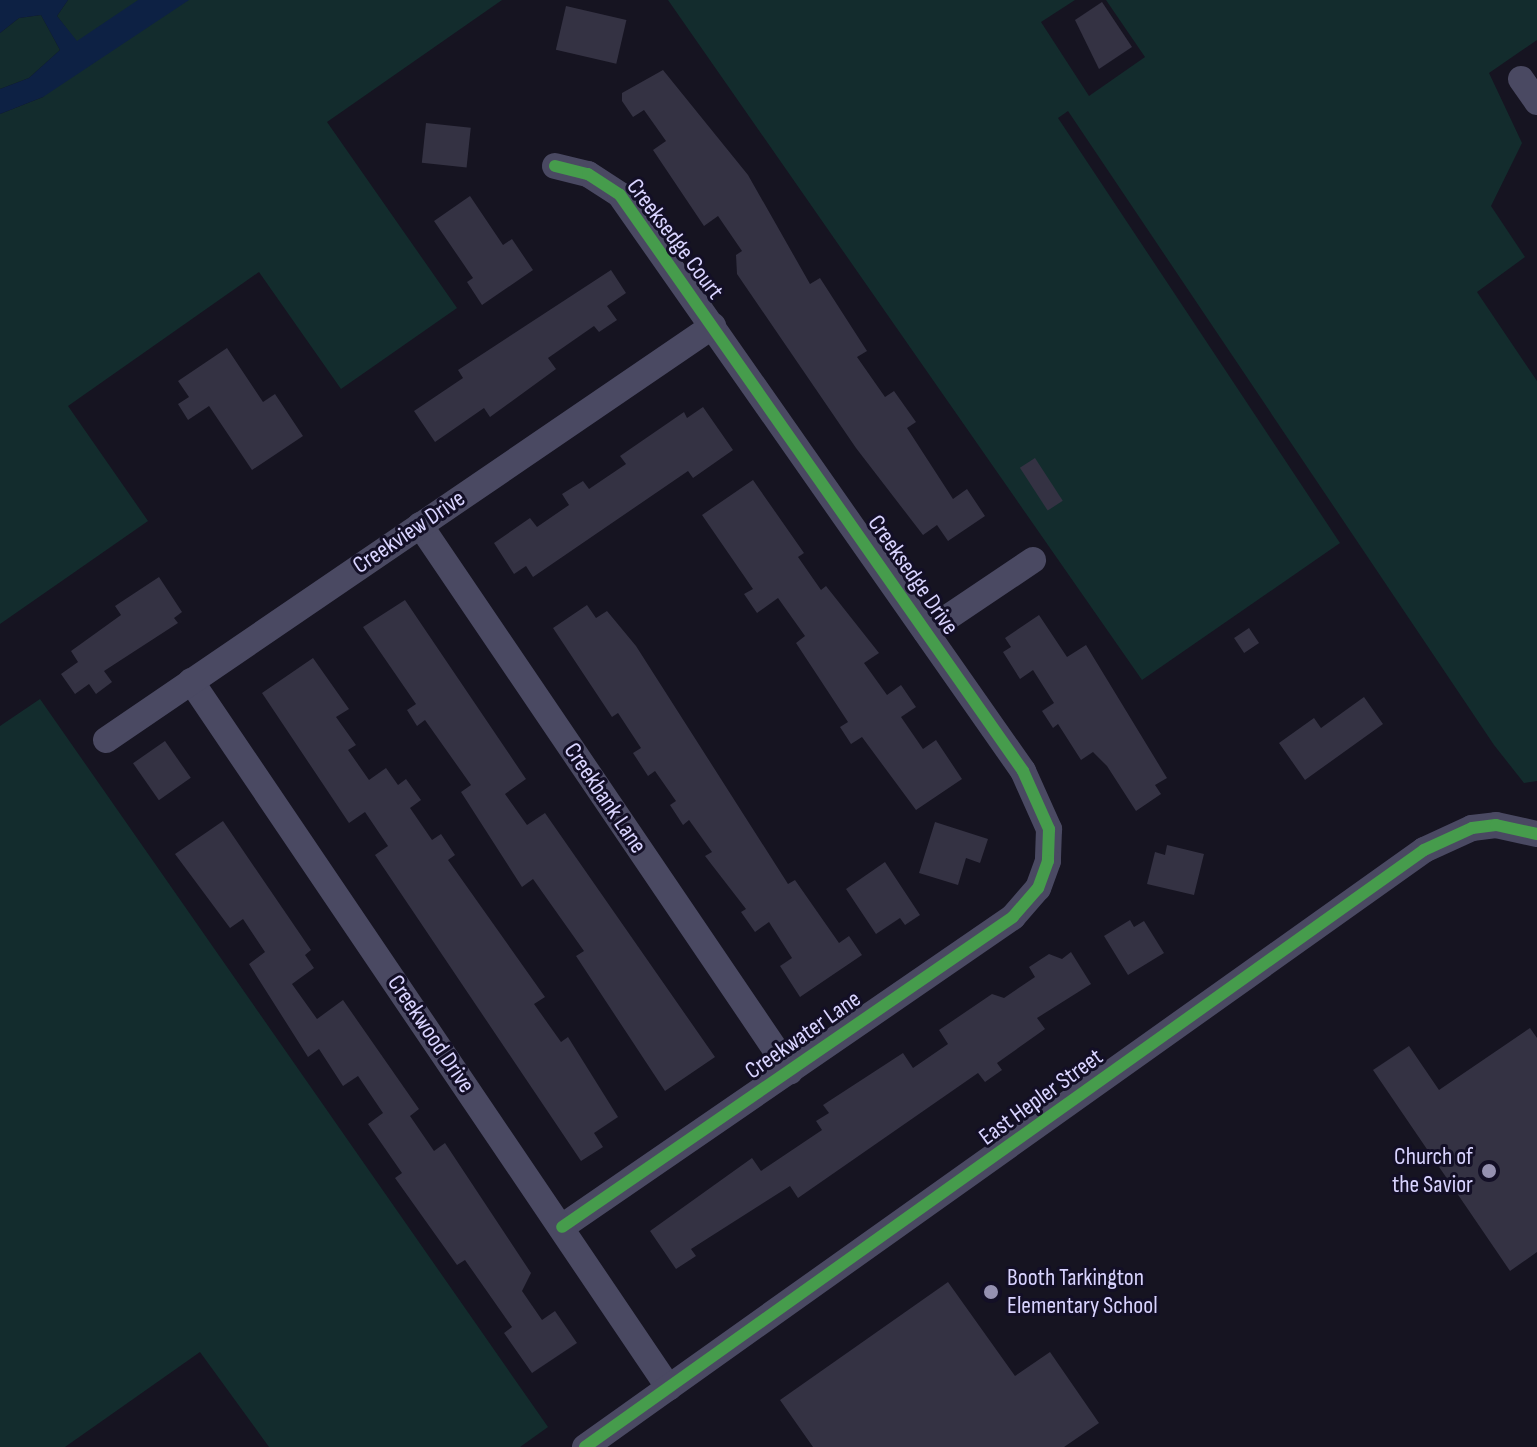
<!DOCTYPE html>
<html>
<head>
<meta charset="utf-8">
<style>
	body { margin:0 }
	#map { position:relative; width:1537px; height:1447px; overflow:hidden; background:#161421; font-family:"Sofia Sans Condensed",sans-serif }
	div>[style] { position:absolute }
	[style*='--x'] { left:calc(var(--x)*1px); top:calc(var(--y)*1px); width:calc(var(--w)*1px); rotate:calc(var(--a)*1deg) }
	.green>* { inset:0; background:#132c2d }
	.water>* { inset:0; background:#0d2144 }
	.building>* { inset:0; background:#343243; transform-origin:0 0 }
	.minor>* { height:26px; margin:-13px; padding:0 13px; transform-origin:13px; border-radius:13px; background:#4a4962 }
	.cycleway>* { height:12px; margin:-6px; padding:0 6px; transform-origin:6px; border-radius:6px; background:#469c4c }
	.dots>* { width:22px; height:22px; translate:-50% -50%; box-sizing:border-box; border:4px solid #130f26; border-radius:50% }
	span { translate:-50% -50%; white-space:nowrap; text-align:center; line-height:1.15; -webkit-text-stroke:6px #130f26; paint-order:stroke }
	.street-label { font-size:24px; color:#d9d4ff }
	.poi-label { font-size:24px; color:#d9d4ff }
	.right { translate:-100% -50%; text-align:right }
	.left { translate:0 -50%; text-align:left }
</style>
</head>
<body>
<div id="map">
	<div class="green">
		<i style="clip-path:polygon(68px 0,502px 0,327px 122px,457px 308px,341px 389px,259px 272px,68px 406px,148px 521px,0 624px,0 114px,43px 97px,76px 41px,57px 16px)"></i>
		<i style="clip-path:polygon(668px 0,1075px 0,1041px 22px,1089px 96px,1145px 57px,1106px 0,1537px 0,1537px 40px,1489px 73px,1522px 143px,1491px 206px,1525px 257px,1477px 292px,1537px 381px,1537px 781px,1524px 783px,1494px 745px,1068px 111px,1058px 118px,1340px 543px,1142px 680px)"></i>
		<i style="clip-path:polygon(41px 15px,60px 50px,29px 78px,0 89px,0 33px,19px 18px)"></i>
		<i style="clip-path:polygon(40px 699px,548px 1427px,520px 1447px,269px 1447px,200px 1352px,65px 1447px,0 1447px,0 726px)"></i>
	</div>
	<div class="water">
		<i style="clip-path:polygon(0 0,68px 0,57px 16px,77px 41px,138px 0,189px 0,43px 97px,0 114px,0 89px,29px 78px,60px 50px,41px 15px,19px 18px,0 33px)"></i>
	</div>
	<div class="building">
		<i style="clip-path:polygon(1102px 2px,1132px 47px,1099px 69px,1075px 20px)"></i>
		<i style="left:566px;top:6px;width:62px;height:45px;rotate:13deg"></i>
		<i style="clip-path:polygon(663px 70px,748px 175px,810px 284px,820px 278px,867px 351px,857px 357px,885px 397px,894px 391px,916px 422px,907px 428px,953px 499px,967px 489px,985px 516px,948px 541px,937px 525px,923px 535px,856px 448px,737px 274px,736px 255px,742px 251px,718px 216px,704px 226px,653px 150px,666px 141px,644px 110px,633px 117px,622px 101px,622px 93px)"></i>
		<i style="left:426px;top:123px;width:45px;height:40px;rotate:6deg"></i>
		<i style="clip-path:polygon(470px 196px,503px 245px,512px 239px,533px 270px,482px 305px,467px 282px,473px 278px,434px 221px)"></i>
		<i style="clip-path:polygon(611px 270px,626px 293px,607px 306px,617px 320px,599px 332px,594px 326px,548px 358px,556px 369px,490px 417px,484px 408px,435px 442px,414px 411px,463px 378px,458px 370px)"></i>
		<i style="clip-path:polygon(227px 348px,263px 402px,275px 394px,303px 436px,252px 470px,209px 406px,188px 420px,178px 404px,189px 397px,178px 381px)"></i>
		<i style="clip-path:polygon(703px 407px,733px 450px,693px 478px,688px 471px,533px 577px,526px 566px,514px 574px,494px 543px,530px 518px,537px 527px,569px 505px,562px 494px,583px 481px,589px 489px,626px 464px,620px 456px,684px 412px,687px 418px)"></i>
		<i style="left:1035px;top:458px;width:51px;height:18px;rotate:57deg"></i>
		<i style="clip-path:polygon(753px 480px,804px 553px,798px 557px,821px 590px,826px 586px,879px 653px,864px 663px,887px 695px,901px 685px,916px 707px,901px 717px,923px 749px,936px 740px,962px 779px,916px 810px,862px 737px,851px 744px,840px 727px,848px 722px,796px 643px,805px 636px,778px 598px,757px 613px,744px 594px,753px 589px,702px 515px)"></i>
		<i style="clip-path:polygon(159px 577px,182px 612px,174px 618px,178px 623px,104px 671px,112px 682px,96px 694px,89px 684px,75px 694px,61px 674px,78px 662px,71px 651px,121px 615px,115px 606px)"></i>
		<i style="clip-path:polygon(405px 600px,526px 779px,505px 794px,527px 825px,545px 813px,715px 1057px,665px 1091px,576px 956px,584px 951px,533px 879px,522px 887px,461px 792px,471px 785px,425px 720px,417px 726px,407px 710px,416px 704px,363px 627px)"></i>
		<i style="clip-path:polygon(587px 605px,596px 618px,607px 611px,636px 646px,788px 884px,795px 880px,839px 943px,849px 936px,862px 955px,800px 997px,780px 966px,792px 958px,769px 922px,755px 932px,741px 912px,746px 909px,705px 856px,712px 852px,689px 820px,683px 825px,670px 805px,676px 801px,655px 771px,648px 776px,633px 753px,641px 748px,618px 713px,612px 717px,553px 628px)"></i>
		<i style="clip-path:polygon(1039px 615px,1067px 657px,1086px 645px,1167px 778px,1155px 785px,1161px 794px,1136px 811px,1107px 766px,1093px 752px,1081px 760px,1058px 724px,1053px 728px,1042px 711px,1054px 703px,1033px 670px,1020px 679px,1003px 652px,1011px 647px,1005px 638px)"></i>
		<i style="left:1249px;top:628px;width:18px;height:18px;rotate:56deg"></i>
		<i style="clip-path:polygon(313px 658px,349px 709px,336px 717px,356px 745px,348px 750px,369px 780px,386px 768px,398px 785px,406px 779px,421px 800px,410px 808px,432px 840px,441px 834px,455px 855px,448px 860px,545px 997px,534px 1004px,561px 1042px,568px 1037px,618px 1117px,594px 1133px,603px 1147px,581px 1161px,375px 855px,388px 846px,365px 812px,349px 823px,262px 693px)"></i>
		<i style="clip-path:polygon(1364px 697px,1383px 724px,1305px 780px,1279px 743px,1314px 718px,1321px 728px)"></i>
		<i style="left:165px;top:741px;width:45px;height:39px;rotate:55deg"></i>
		<i style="clip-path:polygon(223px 821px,311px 950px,305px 955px,314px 968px,292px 984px,317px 1019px,343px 1000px,419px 1109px,410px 1116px,434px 1151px,445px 1143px,531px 1273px,522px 1291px,542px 1320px,555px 1311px,577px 1343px,532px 1373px,504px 1333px,512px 1327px,465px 1260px,457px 1265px,395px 1178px,402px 1173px,368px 1124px,383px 1113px,358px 1076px,343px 1086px,319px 1049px,308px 1057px,249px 964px,265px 952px,243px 919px,230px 928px,175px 854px)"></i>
		<i style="clip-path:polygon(935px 822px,988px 839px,980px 863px,966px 858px,958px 885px,919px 873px)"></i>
		<i style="clip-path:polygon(1167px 845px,1204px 854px,1194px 895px,1147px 884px,1155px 852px,1165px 855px)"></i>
		<i style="clip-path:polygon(885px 862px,920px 915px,905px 925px,900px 918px,876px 934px,846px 889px)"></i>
		<i style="clip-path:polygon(1130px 920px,1134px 927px,1144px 921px,1164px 953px,1128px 975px,1104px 936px)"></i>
		<i style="clip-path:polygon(1071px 952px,1091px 984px,1037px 1018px,1045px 1029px,997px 1063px,1002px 1070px,985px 1082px,978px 1073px,798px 1198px,790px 1186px,691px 1249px,696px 1256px,676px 1269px,650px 1231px,752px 1158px,761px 1171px,822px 1130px,816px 1121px,829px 1113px,823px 1105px,903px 1053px,913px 1068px,948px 1044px,939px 1030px,992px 994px,1004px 998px,1035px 977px,1029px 967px,1049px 954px,1062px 959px)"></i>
		<i style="clip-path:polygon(1530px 1028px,1537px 1038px,1537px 1252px,1510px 1271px,1373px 1070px,1409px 1046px,1439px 1090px)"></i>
		<i style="clip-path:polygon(948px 1282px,1015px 1376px,1050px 1352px,1099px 1423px,1064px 1447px,813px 1447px,780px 1400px)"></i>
	</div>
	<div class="minor">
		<i style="--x:1521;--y:79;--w:28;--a:55"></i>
		<i style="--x:555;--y:166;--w:34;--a:14"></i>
		<i style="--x:588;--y:174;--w:38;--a:33"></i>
		<i style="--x:620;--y:195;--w:703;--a:55.02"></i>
		<i style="--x:1023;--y:771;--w:64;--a:65.9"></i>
		<i style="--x:1049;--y:829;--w:32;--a:92"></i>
		<i style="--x:1048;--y:861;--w:29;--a:110"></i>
		<i style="--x:1038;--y:888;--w:38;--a:131"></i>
		<i style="--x:1013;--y:917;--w:547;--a:145.5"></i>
		<i style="--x:420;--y:525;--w:660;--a:55.88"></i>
		<i style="--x:926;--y:632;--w:129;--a:-33.9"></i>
		<i style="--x:191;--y:681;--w:853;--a:55.94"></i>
		<i style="--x:106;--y:740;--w:735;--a:-34.3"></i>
		<i style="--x:585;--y:1447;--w:1030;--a:-35.43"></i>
		<i style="--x:1424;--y:850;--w:53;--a:-24.6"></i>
		<i style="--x:1472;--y:828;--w:24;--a:-7"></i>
		<i style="--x:1496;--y:825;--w:42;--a:12.4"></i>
	</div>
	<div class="cycleway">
		<i style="--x:555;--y:166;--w:34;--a:14"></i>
		<i style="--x:588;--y:174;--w:38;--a:33"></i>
		<i style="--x:620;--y:195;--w:703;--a:55.02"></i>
		<i style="--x:1023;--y:771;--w:64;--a:65.9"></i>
		<i style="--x:1049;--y:829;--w:32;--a:92"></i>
		<i style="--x:1048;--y:861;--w:29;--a:110"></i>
		<i style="--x:1038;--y:888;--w:38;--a:131"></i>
		<i style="--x:1013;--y:917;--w:547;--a:145.5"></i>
		<i style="--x:585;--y:1447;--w:1030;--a:-35.43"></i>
		<i style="--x:1424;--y:850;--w:53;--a:-24.6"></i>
		<i style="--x:1472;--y:828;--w:24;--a:-7"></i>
		<i style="--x:1496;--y:825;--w:42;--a:12.4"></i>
	</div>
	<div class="dots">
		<i style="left:1489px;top:1171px;background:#9591b1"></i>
		<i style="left:991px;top:1292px;background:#9591b1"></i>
	</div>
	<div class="street-label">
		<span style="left:675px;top:239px;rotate:53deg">Creeksedge Court</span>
		<span style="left:409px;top:532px;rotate:-34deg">Creekview Drive</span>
		<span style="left:913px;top:575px;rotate:55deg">Creeksedge Drive</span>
		<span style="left:605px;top:798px;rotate:56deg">Creekbank Lane</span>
		<span style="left:431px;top:1034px;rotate:56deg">Creekwood Drive</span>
		<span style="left:803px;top:1035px;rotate:-35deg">Creekwater Lane</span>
		<span style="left:1041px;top:1097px;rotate:-36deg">East Hepler Street</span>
	</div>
	<div class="poi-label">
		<span class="right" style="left:1473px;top:1171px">Church of<br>the Savior</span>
		<span class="left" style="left:1007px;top:1292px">Booth Tarkington<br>Elementary School</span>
	</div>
</div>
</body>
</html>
